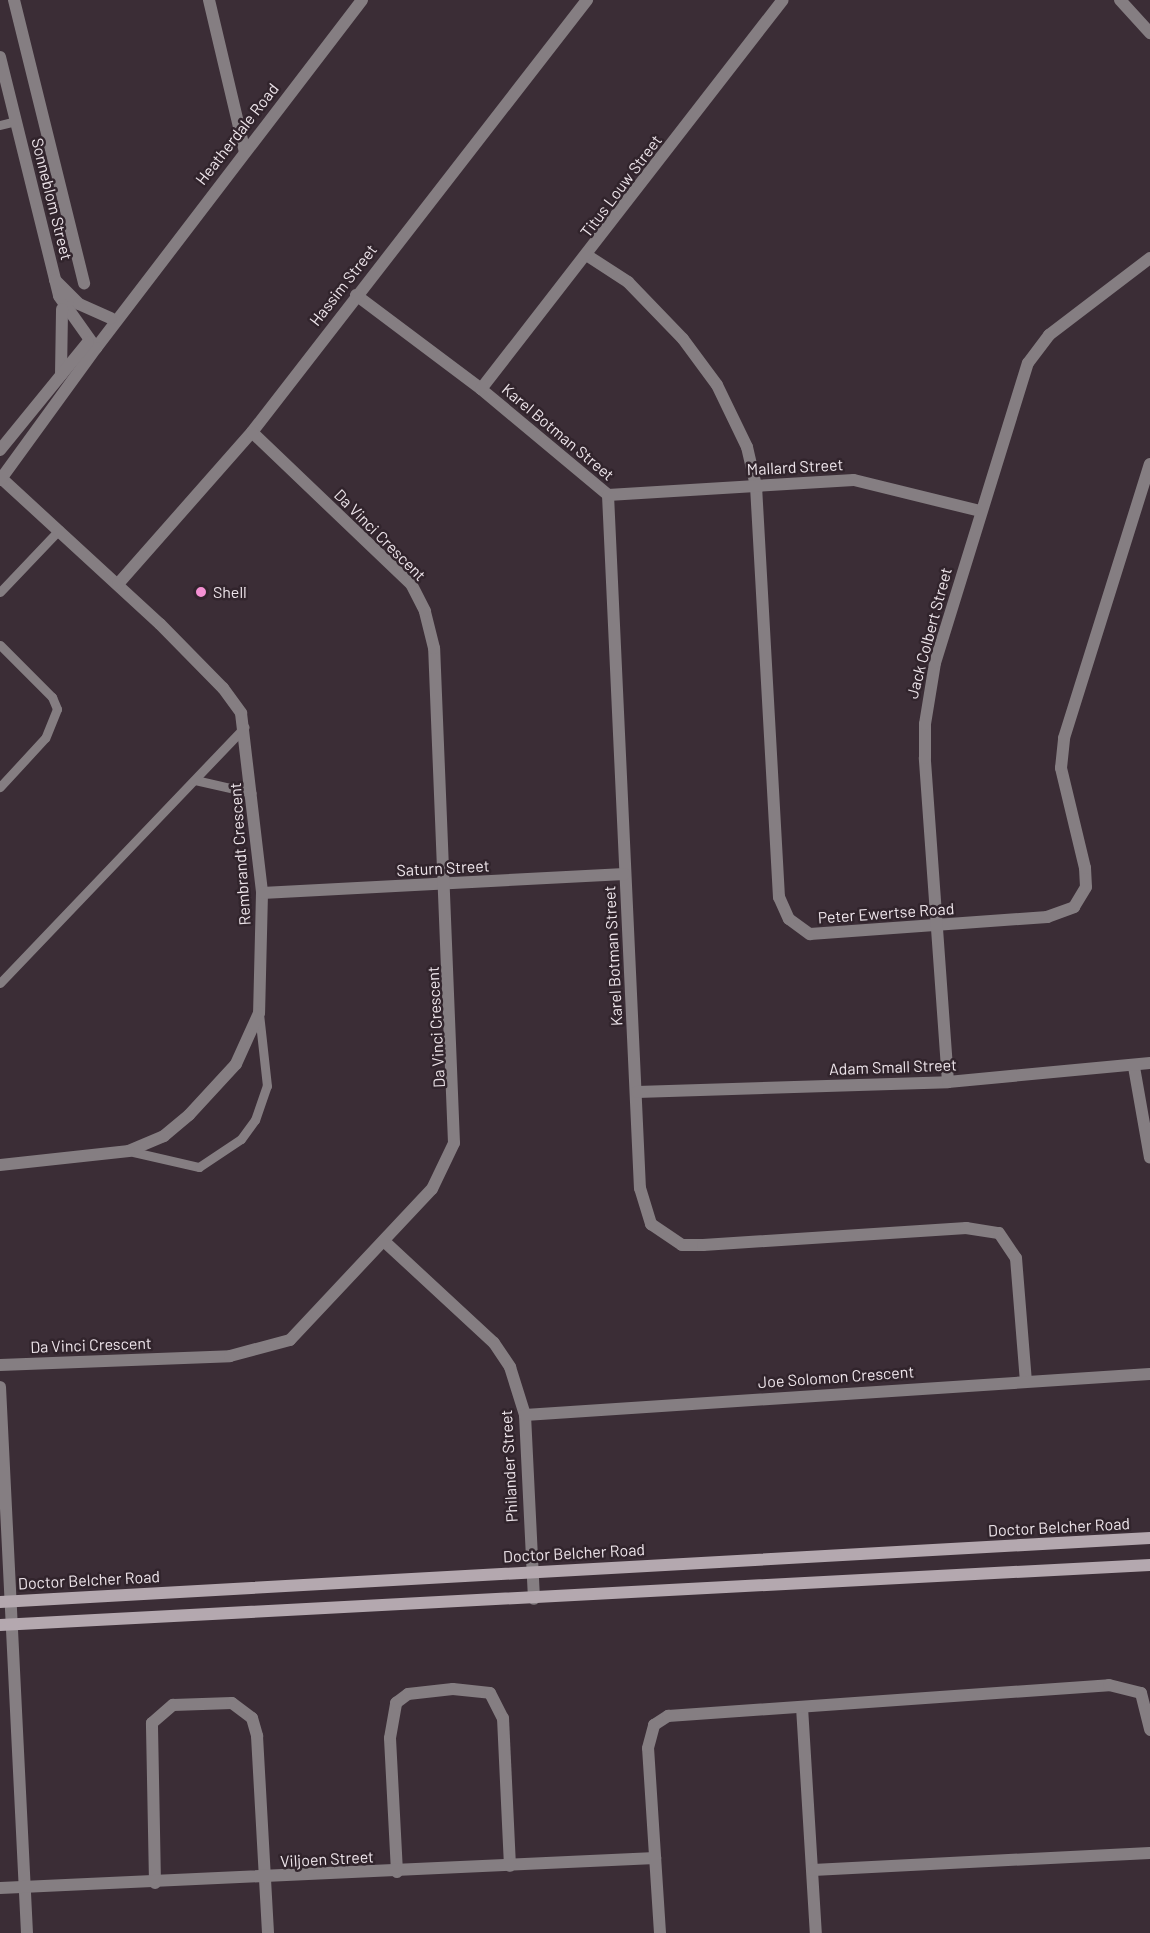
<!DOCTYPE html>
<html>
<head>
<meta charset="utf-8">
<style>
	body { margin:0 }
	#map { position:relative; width:1150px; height:1933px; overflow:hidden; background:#3b2d36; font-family:Barlow,sans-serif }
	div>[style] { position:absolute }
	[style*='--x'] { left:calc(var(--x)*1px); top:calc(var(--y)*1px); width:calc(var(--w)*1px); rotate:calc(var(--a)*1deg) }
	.service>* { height:9px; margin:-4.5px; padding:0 4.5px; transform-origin:4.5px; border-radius:4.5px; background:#857e82 }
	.minor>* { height:12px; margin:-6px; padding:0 6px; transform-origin:6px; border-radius:6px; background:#857e82 }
	.tertiary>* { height:12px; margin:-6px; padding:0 6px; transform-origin:6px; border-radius:6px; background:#857e82 }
	.secondary>* { height:12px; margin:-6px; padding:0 6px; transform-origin:6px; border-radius:6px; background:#b4a8af }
	.dots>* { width:16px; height:16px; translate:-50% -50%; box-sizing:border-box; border:3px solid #31242c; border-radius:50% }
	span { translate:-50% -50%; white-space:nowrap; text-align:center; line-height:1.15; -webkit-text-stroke:5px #31242c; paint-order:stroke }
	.street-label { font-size:16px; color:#eee5eb }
	.poi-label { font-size:16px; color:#eee5eb }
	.left { translate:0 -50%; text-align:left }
</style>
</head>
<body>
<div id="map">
	<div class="service">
		<i style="--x:0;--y:125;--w:16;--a:-14"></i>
		<i style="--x:0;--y:592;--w:86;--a:-46.4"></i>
		<i style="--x:0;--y:645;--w:74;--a:45"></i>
		<i style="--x:52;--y:697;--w:13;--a:67"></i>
		<i style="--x:57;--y:709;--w:31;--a:112"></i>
		<i style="--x:45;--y:738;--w:67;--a:132.6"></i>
		<i style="--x:195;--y:780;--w:58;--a:12.8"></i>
		<i style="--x:0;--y:983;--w:354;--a:-46.3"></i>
		<i style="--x:129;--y:1151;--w:72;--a:12.9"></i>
		<i style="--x:199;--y:1167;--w:50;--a:-33.7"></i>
		<i style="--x:241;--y:1139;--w:24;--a:-54"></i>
		<i style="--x:255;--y:1120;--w:36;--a:-71"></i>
		<i style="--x:267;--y:1086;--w:73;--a:-96.3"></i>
	</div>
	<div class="minor">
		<i style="--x:14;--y:0;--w:292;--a:76.1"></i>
		<i style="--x:209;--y:0;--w:156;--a:76.7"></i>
		<i style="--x:1120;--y:0;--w:45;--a:47.7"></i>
		<i style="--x:588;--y:256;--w:48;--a:33"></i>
		<i style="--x:628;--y:282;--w:79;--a:46"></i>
		<i style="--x:683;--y:339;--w:57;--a:53.5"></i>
		<i style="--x:717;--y:385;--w:69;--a:64.2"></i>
		<i style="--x:747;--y:447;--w:40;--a:77"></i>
		<i style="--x:756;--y:486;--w:412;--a:86.8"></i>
		<i style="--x:779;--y:897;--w:24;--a:66"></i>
		<i style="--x:789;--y:919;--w:26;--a:36"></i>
		<i style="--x:810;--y:934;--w:238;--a:-4.1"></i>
		<i style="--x:1047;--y:917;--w:29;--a:-20"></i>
		<i style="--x:1074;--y:907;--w:23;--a:-59"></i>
		<i style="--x:1086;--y:887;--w:19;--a:-93"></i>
		<i style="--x:1085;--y:868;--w:103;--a:-103.5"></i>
		<i style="--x:1061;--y:768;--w:30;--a:-84"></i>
		<i style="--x:1064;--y:738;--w:287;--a:-72.6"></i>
		<i style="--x:356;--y:295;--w:156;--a:36.9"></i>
		<i style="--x:481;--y:389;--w:165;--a:39.8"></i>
		<i style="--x:608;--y:495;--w:694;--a:87.36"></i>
		<i style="--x:640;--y:1188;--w:38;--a:73"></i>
		<i style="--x:651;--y:1224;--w:37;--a:34"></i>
		<i style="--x:682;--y:1245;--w:21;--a:0"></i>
		<i style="--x:703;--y:1245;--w:264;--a:-3.7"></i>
		<i style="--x:966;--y:1228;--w:33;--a:9"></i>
		<i style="--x:999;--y:1233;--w:30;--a:56"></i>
		<i style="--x:1016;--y:1258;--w:123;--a:85.4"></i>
		<i style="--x:96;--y:348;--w:438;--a:-52.6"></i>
		<i style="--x:481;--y:389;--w:492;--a:-52.2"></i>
		<i style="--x:0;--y:477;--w:217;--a:42.6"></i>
		<i style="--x:160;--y:624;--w:90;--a:45.5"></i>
		<i style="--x:223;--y:688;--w:31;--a:54"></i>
		<i style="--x:241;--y:713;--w:181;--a:83.3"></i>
		<i style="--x:262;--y:893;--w:120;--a:91.4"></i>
		<i style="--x:259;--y:1013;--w:56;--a:114.3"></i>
		<i style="--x:236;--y:1064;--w:69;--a:132.7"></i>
		<i style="--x:189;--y:1115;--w:33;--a:140"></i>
		<i style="--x:164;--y:1136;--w:38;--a:157"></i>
		<i style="--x:129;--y:1151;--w:130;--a:173.8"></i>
		<i style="--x:608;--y:495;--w:246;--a:-3.5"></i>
		<i style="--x:854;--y:480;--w:130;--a:13.8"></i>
		<i style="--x:118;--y:584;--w:203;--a:-48.6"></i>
		<i style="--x:252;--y:432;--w:547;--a:-52.21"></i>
		<i style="--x:262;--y:893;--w:363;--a:-3"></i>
		<i style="--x:1134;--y:1067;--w:92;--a:80"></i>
		<i style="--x:948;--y:1082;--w:325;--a:-94.1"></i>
		<i style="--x:925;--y:758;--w:34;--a:-90"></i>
		<i style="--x:925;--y:724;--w:62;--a:-80.7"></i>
		<i style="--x:935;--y:663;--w:314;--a:-72.8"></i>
		<i style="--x:1028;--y:363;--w:35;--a:-53"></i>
		<i style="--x:1049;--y:335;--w:127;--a:-37.3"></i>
		<i style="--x:637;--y:1092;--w:311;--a:-1.8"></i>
		<i style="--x:948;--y:1082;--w:203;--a:-5.4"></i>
		<i style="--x:386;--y:1243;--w:147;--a:42.8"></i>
		<i style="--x:494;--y:1343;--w:29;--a:56"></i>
		<i style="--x:510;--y:1367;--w:50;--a:72.6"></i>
		<i style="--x:525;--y:1415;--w:184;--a:87.2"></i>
		<i style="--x:0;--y:1365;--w:230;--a:-2.2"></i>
		<i style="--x:230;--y:1356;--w:62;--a:-14.9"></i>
		<i style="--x:290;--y:1340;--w:207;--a:-46.8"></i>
		<i style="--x:432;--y:1189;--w:51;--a:-64.4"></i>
		<i style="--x:454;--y:1143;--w:495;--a:-92.3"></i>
		<i style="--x:434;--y:648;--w:38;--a:-104"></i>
		<i style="--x:425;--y:611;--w:29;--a:-117"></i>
		<i style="--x:412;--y:585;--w:221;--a:-136.3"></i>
		<i style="--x:0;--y:1387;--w:547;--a:87.17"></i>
		<i style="--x:525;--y:1415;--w:626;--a:-3.75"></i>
		<i style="--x:802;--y:1707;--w:226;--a:86.5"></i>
		<i style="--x:813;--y:1870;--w:337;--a:-2.9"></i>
		<i style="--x:397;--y:1872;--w:134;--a:-93"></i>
		<i style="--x:390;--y:1738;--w:36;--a:-80"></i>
		<i style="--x:396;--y:1703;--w:15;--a:-37"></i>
		<i style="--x:408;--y:1694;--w:45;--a:-6.3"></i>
		<i style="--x:453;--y:1689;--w:37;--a:6"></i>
		<i style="--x:490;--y:1693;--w:28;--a:63"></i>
		<i style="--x:503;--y:1718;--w:148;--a:87.3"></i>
		<i style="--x:155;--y:1883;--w:160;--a:-91.1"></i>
		<i style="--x:152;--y:1723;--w:28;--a:-41"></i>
		<i style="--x:173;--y:1705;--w:59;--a:-1.9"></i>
		<i style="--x:232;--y:1703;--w:25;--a:37"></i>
		<i style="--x:252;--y:1718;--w:19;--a:74"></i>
		<i style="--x:257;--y:1736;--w:197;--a:86.8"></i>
		<i style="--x:0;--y:1888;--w:656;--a:-2.62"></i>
		<i style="--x:660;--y:1933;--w:185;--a:-93.7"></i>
		<i style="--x:648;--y:1748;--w:24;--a:-75"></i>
		<i style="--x:654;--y:1725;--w:17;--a:-33"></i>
		<i style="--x:668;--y:1716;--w:442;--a:-4"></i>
		<i style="--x:1109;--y:1685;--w:33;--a:14"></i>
		<i style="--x:1141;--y:1693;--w:38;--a:76"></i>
	</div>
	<div class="tertiary">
		<i style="--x:0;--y:57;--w:246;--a:76.1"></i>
		<i style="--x:59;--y:296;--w:64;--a:54.6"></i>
		<i style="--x:96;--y:348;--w:163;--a:126"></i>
		<i style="--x:55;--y:280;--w:34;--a:45"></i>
		<i style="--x:79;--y:304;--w:35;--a:24"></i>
		<i style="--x:61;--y:375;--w:66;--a:-89.1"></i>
		<i style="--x:0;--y:450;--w:139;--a:-50.8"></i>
	</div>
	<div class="secondary">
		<i style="--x:0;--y:1602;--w:1152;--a:-3.19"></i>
		<i style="--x:0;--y:1625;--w:1152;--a:-2.99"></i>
	</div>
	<div class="dots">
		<i style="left:201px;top:592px;background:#f491d3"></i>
	</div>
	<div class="street-label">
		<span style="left:237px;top:134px;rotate:-52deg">Heatherdale Road</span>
		<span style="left:621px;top:186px;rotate:-53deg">Titus Louw Street</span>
		<span style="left:52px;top:199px;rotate:76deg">Sonneblom Street</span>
		<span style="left:343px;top:285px;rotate:-52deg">Hassim Street</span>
		<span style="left:558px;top:432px;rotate:40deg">Karel Botman Street</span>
		<span style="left:795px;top:467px;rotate:-3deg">Mallard Street</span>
		<span style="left:380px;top:535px;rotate:45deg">Da Vinci Crescent</span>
		<span style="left:929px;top:633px;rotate:-75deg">Jack Colbert Street</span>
		<span style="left:240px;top:854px;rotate:-94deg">Rembrandt Crescent</span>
		<span style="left:443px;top:868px;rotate:-3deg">Saturn Street</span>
		<span style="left:886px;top:913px;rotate:-4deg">Peter Ewertse Road</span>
		<span style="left:613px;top:956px;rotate:-93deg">Karel Botman Street</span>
		<span style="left:436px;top:1027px;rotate:-93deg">Da Vinci Crescent</span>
		<span style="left:893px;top:1067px;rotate:-2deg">Adam Small Street</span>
		<span style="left:91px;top:1345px;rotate:-2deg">Da Vinci Crescent</span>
		<span style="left:836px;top:1377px;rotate:-4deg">Joe Solomon Crescent</span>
		<span style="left:509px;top:1466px;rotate:-93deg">Philander Street</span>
		<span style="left:1059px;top:1527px;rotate:-3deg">Doctor Belcher Road</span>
		<span style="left:574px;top:1553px;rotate:-3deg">Doctor Belcher Road</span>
		<span style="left:89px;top:1580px;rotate:-3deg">Doctor Belcher Road</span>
		<span style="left:327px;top:1859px;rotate:-3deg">Viljoen Street</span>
	</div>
	<div class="poi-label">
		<span class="left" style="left:213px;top:592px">Shell</span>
	</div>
</div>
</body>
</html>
